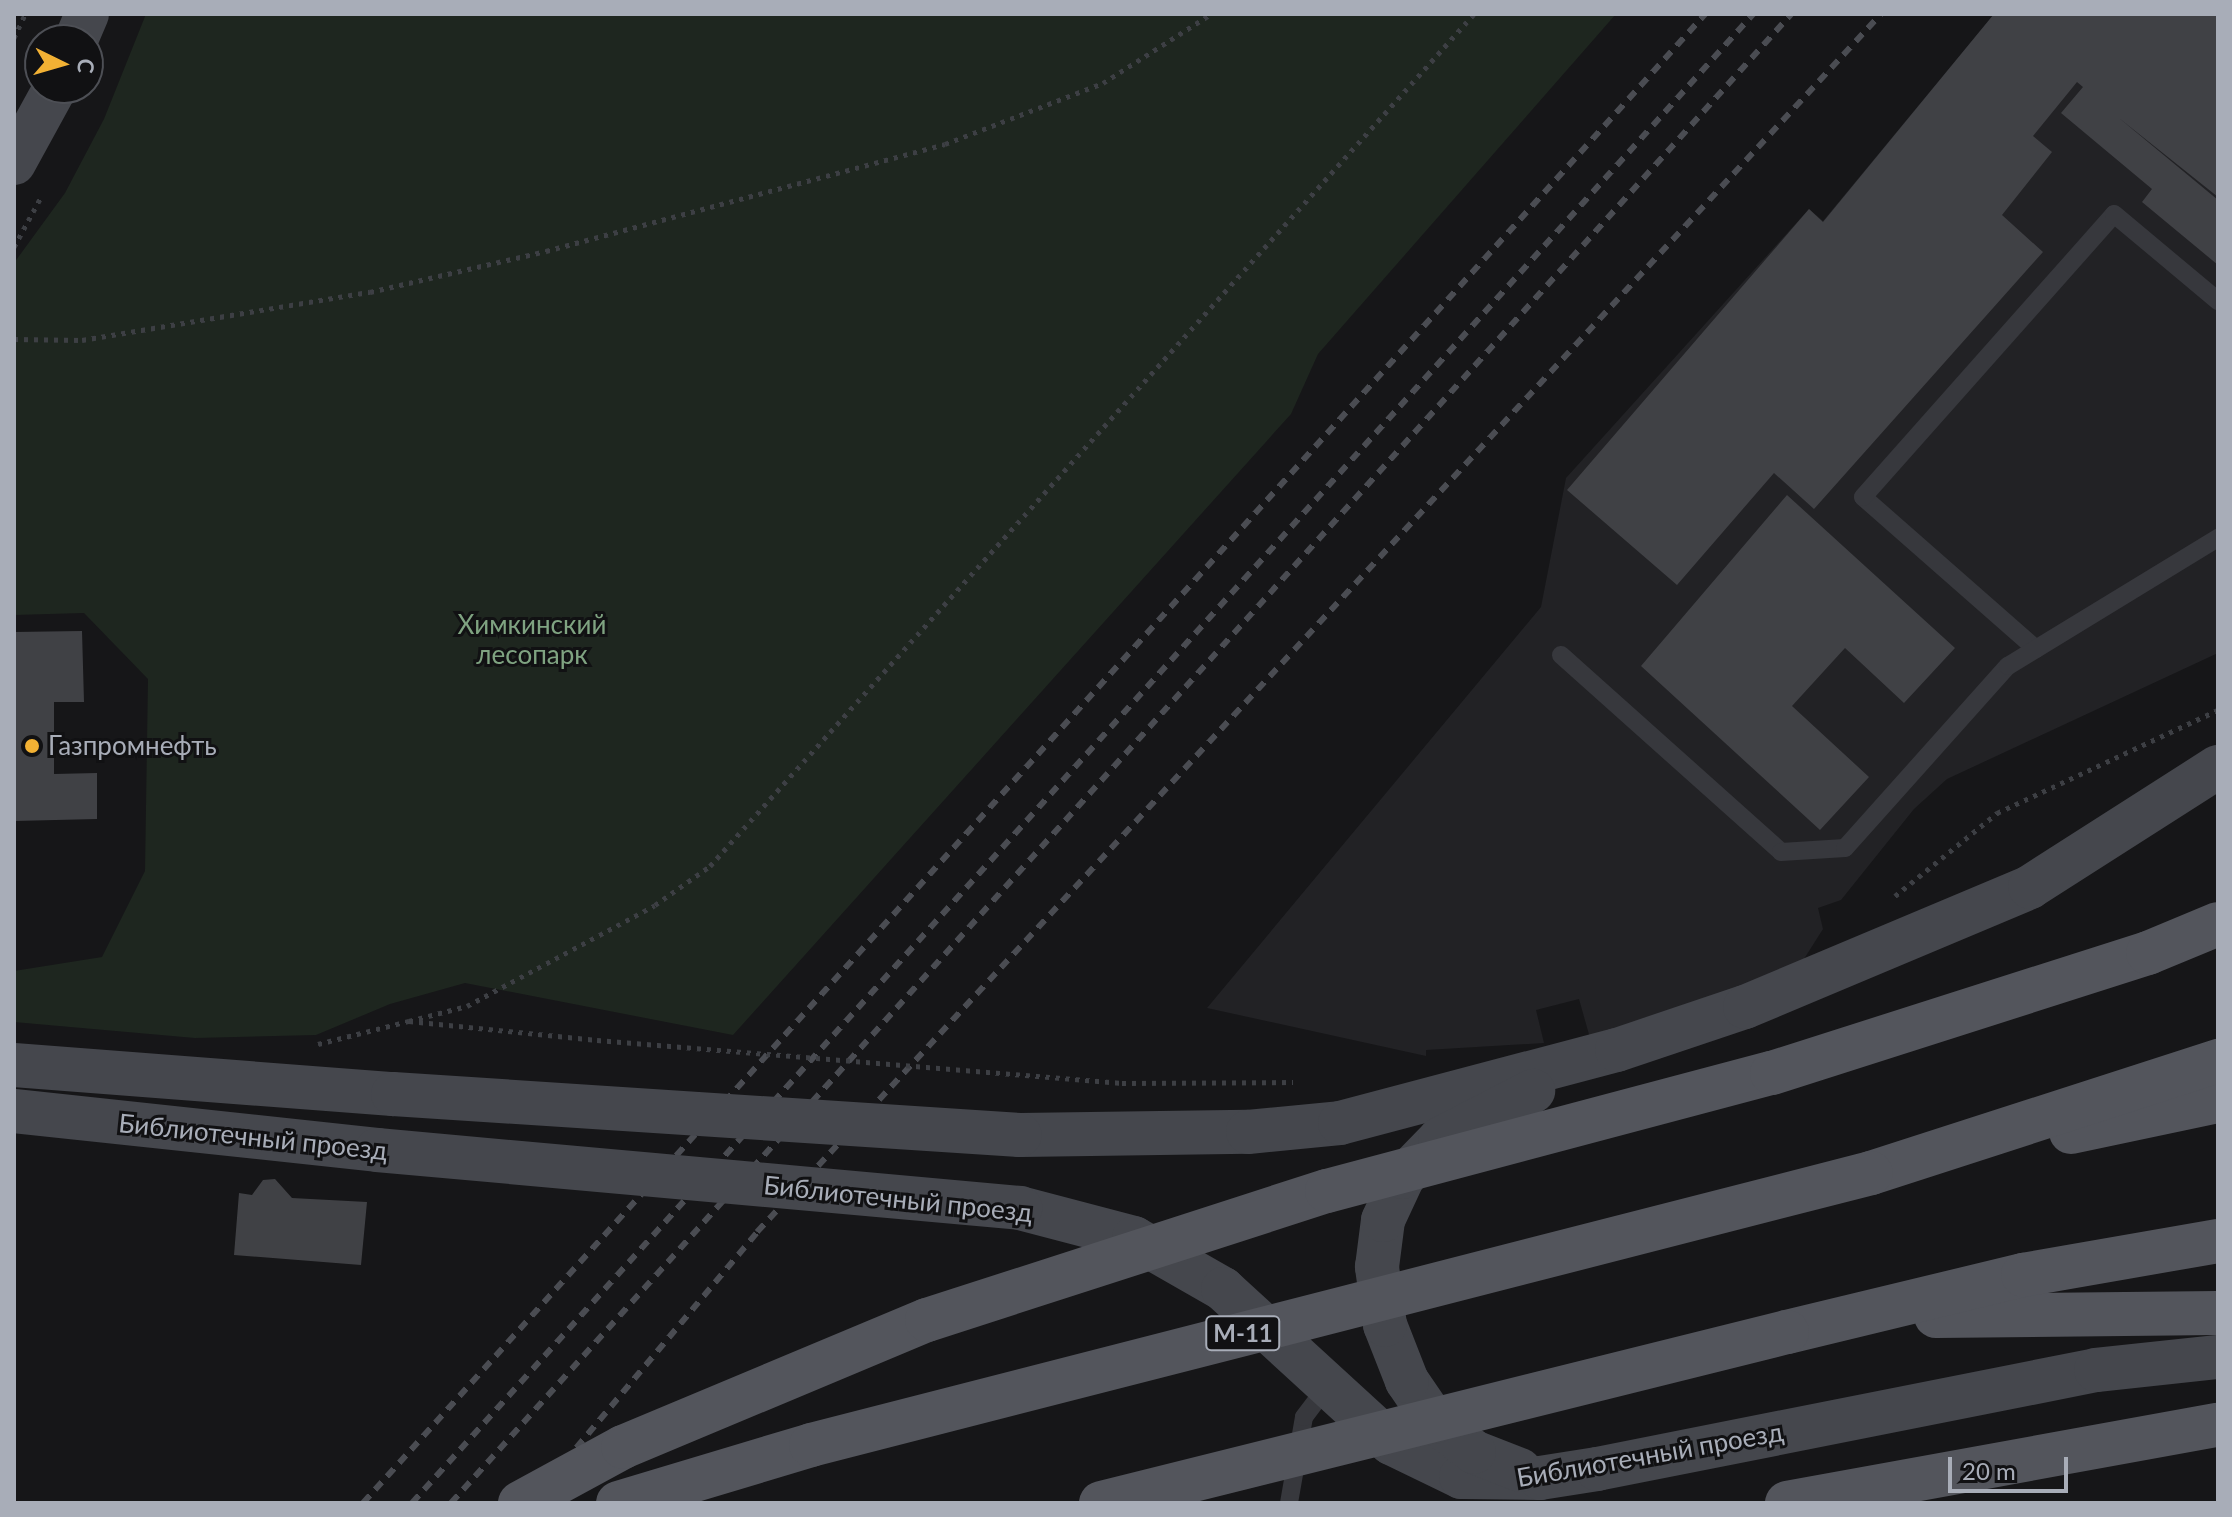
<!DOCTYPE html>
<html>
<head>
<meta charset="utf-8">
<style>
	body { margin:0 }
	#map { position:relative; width:2232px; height:1517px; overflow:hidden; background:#161618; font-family:Lato,sans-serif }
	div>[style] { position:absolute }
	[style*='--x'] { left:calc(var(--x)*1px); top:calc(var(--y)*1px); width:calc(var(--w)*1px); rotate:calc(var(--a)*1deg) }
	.built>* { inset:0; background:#222225 }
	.green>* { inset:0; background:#1e261f }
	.building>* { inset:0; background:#404145 }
	.path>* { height:5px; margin-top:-2.5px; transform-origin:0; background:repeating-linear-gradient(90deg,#3d3f44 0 4px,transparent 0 10px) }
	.lane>* { height:18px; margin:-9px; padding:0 9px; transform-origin:9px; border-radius:9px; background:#37383d }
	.secondary>* { height:44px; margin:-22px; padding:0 22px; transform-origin:22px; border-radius:22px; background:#45474d }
	.primary>* { height:44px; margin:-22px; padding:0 22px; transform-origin:22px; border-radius:22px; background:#53555c }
	.rail>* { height:6px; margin-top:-3px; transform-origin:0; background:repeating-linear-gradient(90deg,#4a4c52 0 10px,transparent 0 18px) }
	.path-bridge>* { height:5px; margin-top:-2.5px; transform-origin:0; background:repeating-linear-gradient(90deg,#3d3f44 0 4px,transparent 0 10px) }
	.secondary-bridge>* { height:44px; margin:-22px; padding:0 22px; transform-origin:22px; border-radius:22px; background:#45474d }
	.primary-bridge>* { height:44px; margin:-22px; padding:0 22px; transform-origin:22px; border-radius:22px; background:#53555c }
	.dots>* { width:22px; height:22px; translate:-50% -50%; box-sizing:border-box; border:4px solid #111113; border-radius:50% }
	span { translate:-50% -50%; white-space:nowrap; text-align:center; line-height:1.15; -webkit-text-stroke:6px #111113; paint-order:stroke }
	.shield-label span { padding:2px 6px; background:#111113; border:2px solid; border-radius:6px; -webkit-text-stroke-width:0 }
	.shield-label { font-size:24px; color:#a8adb8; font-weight:700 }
	.park-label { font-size:26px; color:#7fa381 }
	.poi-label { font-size:26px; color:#a8adb8 }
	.left { translate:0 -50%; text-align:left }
	.street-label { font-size:26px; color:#a8adb8 }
	.frame { position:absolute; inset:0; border:16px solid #a8adb8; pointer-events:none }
	.north { position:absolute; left:24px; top:24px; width:80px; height:80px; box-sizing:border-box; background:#111113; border:2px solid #4d4f55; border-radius:50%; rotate:95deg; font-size:22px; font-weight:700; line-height:32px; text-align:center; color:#a8adb8 }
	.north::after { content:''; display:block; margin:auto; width:28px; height:36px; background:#f2b134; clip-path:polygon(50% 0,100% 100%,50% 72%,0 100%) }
	.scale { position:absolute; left:1948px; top:1457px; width:120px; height:36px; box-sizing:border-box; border:4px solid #a8adb8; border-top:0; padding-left:10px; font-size:24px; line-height:28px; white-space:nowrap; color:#a8adb8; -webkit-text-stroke:6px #111113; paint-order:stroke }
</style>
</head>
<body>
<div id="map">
	<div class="built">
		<i style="clip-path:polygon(1994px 14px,2218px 14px,2218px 653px,1947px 779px,1914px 809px,1841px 900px,1818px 908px,1823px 929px,1797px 970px,1590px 1038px,1579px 999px,1536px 1010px,1544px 1043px,1426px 1050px,1426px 1056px,1207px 1008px,1541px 607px,1566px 478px,1809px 209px,1823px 221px)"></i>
	</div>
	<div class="green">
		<i style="clip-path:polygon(146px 14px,1616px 14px,1318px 354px,1291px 414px,733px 1035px,465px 983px,390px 1004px,316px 1035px,195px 1038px,14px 1022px,14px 971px,102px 957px,145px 871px,148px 679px,84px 613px,14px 615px,14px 263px,65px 193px,104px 119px)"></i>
	</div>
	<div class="building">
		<i style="clip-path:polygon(1994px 14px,2218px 14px,2218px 197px,2119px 118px,2218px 200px,2218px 265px,2142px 202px,2152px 189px,2061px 113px,2083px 87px,2077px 82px,2033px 136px,2052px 152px,2002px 215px,2043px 252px,1814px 509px,1774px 473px,1677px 585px,1567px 490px,1809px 209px,1823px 222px)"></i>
		<i style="clip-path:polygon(1787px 495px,1955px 648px,1904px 703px,1845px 648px,1792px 706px,1869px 777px,1820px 830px,1641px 666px)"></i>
		<i style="clip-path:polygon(82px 631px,84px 702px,54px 702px,54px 774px,97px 773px,97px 819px,14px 821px,14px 632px)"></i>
		<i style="clip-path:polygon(275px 1179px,292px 1198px,367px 1202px,361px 1265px,234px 1255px,239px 1193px,252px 1195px,263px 1180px)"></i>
	</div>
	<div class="path">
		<i style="--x:14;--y:38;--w:26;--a:-65"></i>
		<i style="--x:14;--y:247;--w:57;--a:-61.6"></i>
		<i style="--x:14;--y:339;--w:68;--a:0.8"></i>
		<i style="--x:82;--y:340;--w:292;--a:-9.5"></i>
		<i style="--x:370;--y:292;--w:181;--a:-13.1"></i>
		<i style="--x:546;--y:251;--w:413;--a:-15"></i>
		<i style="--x:945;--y:144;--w:169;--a:-21.1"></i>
		<i style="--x:1103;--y:83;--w:128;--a:-32.6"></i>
		<i style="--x:1895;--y:896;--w:132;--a:-39.1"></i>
		<i style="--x:1997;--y:813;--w:244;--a:-25"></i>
		<i style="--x:409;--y:1021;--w:60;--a:-14.5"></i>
		<i style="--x:467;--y:1006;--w:213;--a:-28.2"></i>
		<i style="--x:655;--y:905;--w:67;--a:-35.3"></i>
		<i style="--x:710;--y:866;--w:1144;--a:-48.12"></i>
		<i style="--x:318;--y:1044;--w:94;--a:-14.2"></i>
		<i style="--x:409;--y:1021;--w:189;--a:5.8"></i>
		<i style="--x:1122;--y:1083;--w:171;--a:-0.3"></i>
	</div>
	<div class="lane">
		<i style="--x:2036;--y:649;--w:230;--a:-138.7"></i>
		<i style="--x:1863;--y:497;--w:378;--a:-48.4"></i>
		<i style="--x:2114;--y:214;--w:136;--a:39.9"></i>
		<i style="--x:1561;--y:655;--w:295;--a:41.8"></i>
		<i style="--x:1781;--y:852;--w:64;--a:-3.6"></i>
		<i style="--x:1845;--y:848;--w:244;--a:-48.2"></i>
		<i style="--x:2008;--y:666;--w:246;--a:-31.4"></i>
		<i style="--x:1289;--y:1503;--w:87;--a:-80.1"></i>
		<i style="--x:1304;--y:1417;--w:40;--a:-53"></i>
	</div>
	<div class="secondary">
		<i style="--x:76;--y:40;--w:28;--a:-67"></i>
		<i style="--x:14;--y:163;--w:85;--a:-61.3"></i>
		<i style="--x:14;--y:1065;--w:380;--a:4.4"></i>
		<i style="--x:14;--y:1111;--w:365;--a:6.1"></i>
		<i style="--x:1020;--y:1135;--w:228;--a:-0.8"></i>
		<i style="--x:1248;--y:1132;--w:92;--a:-5.6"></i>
		<i style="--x:1340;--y:1123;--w:286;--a:-14.8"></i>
		<i style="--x:1617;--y:1050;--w:135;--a:-18.6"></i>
		<i style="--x:1745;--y:1007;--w:309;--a:-22.8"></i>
		<i style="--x:2030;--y:887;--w:223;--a:-32.6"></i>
		<i style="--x:1020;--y:1208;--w:118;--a:14.7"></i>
		<i style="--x:1134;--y:1238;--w:103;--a:29.8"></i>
		<i style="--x:1223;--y:1289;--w:228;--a:42.5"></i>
		<i style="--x:1391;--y:1443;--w:78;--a:25.9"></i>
		<i style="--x:1461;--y:1477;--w:79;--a:0.7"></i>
		<i style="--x:1540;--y:1478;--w:58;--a:-9"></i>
		<i style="--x:1597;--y:1469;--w:509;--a:-11.22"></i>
		<i style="--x:2096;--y:1370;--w:123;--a:-6.1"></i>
		<i style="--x:1520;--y:1470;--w:49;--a:-158.6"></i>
		<i style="--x:1474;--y:1452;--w:49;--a:-142.4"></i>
		<i style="--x:1435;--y:1422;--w:50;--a:-124.3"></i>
		<i style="--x:1407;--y:1381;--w:60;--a:-111.4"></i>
		<i style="--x:1385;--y:1325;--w:59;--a:-97.9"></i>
		<i style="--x:1377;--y:1267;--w:47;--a:-82.7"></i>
		<i style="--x:1383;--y:1220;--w:47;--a:-65.1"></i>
		<i style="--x:1403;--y:1177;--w:53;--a:-45.8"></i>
		<i style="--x:1440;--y:1139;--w:105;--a:-27.3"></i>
	</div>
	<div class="primary">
		<i style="--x:2071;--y:1132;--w:150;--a:-11.9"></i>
		<i style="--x:1871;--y:1173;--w:365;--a:-17.9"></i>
		<i style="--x:1936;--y:1316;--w:282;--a:-0.6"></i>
		<i style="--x:1787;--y:1332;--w:243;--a:-13.6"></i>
		<i style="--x:2023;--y:1275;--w:198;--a:-9.9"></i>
		<i style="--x:1787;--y:1503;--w:438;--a:-10.3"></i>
	</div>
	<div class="rail">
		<i style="--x:363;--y:1503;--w:2005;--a:-47.97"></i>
		<i style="--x:412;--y:1503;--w:2004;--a:-47.99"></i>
		<i style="--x:451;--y:1503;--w:2003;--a:-48.01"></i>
		<i style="--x:530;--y:1503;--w:354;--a:-50"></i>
		<i style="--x:757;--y:1232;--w:1657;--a:-47.3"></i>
	</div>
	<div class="path-bridge">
		<i style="--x:597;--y:1040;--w:527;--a:4.68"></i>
	</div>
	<div class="secondary-bridge">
		<i style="--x:393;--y:1094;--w:628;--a:3.74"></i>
		<i style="--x:377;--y:1150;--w:646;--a:5.15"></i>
	</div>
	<div class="primary-bridge">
		<i style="--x:520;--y:1503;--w:117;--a:-28.5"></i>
		<i style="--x:623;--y:1447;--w:329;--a:-22.7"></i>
		<i style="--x:927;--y:1320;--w:420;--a:-17.9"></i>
		<i style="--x:1327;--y:1191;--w:460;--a:-14.9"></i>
		<i style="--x:1772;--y:1073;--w:395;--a:-17.7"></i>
		<i style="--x:2148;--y:953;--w:76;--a:-22.5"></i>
		<i style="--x:618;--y:1503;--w:202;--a:-16.7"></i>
		<i style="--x:811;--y:1445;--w:1094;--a:-14.39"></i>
		<i style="--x:1101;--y:1503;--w:707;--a:-14"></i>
	</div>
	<div class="dots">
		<i style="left:32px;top:746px;background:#f2b134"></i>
	</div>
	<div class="shield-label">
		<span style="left:1243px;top:1333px">М-11</span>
	</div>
	<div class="park-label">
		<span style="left:532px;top:640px">Химкинский<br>лесопарк</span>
	</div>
	<div class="poi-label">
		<span class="left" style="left:48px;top:746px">Газпромнефть</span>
	</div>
	<div class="street-label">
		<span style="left:253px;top:1137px;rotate:6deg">Библиотечный проезд</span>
		<span style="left:898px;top:1199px;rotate:6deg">Библиотечный проезд</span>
		<span style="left:1650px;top:1455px;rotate:-10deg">Библиотечный проезд</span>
	</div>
	<div class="frame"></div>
	<div class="north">С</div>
	<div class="scale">20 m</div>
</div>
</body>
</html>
